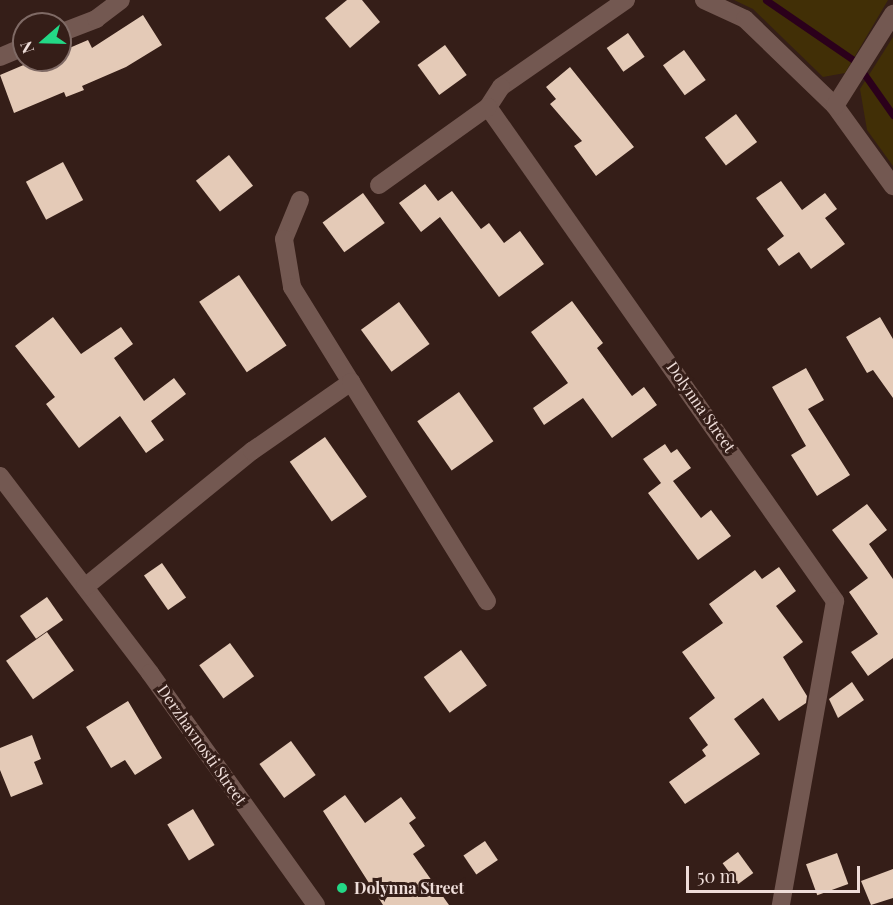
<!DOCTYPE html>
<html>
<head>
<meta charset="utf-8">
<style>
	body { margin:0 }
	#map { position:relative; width:893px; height:905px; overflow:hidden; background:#351e18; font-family:"Playfair Display",serif }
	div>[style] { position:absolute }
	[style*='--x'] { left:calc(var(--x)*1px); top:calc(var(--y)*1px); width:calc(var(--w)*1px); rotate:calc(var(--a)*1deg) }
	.green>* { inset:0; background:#412f06 }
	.stream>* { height:7px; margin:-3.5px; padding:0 3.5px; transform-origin:3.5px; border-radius:3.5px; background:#2b001b }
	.building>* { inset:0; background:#e4cab7; transform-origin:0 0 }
	.minor>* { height:18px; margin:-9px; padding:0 9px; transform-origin:9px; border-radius:9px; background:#735851 }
	.dots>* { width:16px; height:16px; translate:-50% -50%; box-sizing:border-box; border:3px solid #351e18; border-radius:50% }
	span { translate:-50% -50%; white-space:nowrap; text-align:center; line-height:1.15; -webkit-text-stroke:6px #351e18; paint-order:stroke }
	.street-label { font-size:16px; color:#eeddd9 }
	.poi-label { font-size:16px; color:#eeddd9; font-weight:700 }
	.left { translate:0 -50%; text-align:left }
	.north { position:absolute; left:12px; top:12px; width:60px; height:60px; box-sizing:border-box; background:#351e18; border:2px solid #7f6a65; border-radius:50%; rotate:250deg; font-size:16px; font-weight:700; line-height:24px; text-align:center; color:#eeddd9 }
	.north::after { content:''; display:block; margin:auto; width:21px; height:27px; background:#23d886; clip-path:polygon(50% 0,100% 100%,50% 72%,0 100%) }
	.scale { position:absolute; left:686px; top:866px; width:174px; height:27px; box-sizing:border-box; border:3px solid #eeddd9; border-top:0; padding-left:8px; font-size:18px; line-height:21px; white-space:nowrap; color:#eeddd9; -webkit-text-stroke:4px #351e18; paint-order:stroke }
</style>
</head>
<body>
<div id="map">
	<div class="green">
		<i style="clip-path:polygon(734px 0,888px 0,845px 73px,823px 77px,753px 9px)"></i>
		<i style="clip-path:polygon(893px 37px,893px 166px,867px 130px,860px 89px)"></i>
	</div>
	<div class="stream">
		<i style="--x:766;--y:0;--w:108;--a:34.4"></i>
		<i style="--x:855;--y:61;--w:66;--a:54.9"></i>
	</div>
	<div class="building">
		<i style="clip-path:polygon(347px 0,362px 0,380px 22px,350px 48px,325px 18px)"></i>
		<i style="clip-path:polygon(143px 15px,162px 45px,126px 67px,82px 86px,84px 90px,66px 97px,64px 92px,14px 113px,0 75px,33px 61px,60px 60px,60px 52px,88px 40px,92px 48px)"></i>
		<i style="left:628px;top:33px;width:29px;height:26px;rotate:55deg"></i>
		<i style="left:445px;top:45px;width:37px;height:34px;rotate:54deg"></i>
		<i style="left:684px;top:50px;width:37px;height:26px;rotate:54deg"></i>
		<i style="clip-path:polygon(570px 67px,634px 147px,596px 176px,574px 146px,582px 141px,550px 104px,556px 99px,546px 87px)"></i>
		<i style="left:736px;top:114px;width:35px;height:39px;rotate:53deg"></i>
		<i style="left:229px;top:155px;width:39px;height:42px;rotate:52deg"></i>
		<i style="left:63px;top:162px;width:43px;height:42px;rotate:62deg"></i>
		<i style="clip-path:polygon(781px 181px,802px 210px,825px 193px,837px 209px,825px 218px,845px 244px,811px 269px,799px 252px,779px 266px,767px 249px,784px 236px,756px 198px)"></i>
		<i style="clip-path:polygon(425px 184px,438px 201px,452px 191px,481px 229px,489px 223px,504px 243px,520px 231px,544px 264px,499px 297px,440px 217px,421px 232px,399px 203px)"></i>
		<i style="left:363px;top:193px;width:37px;height:50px;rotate:54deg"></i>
		<i style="left:239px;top:275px;width:85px;height:48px;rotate:56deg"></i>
		<i style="clip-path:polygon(572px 301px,603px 343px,597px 348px,632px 396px,644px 387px,657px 405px,612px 438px,583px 398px,544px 425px,533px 408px,568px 383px,531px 332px)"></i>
		<i style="left:399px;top:302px;width:52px;height:47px;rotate:54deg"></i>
		<i style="clip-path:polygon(53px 317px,81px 354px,121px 327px,133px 344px,114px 358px,144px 401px,174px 378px,186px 394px,151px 421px,164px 440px,146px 453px,120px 416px,79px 448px,46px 404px,55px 397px,15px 346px)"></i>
		<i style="clip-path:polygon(880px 317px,893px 339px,893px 398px,873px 370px,867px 373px,846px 337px)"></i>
		<i style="clip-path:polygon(806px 368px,824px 400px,808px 409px,850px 475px,817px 496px,791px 455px,806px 446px,772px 387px)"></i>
		<i style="left:459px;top:392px;width:60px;height:51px;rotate:55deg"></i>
		<i style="left:325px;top:437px;width:73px;height:43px;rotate:55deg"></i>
		<i style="clip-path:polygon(665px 444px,671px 453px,677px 449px,691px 468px,673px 481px,701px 518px,711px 510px,731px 536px,698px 560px,648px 493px,661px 483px,643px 459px)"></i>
		<i style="clip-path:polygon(867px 504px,887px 530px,869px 544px,893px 579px,893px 658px,868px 676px,851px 652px,878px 634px,849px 592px,868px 578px,832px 530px)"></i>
		<i style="left:162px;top:563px;width:42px;height:22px;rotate:55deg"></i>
		<i style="clip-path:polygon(779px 567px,796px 591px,776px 606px,803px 642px,783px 657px,807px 696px,806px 703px,779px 721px,763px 698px,734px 719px,760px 754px,685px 804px,669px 782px,706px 756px,702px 750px,708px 745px,689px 718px,715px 698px,682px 652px,723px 623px,709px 604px,755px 570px,762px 579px)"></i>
		<i style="left:47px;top:597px;width:28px;height:33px;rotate:55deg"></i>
		<i style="left:47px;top:632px;width:47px;height:50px;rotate:55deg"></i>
		<i style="left:230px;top:643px;width:41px;height:38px;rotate:54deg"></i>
		<i style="left:461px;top:650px;width:44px;height:46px;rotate:54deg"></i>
		<i style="clip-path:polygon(852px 682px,864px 700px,838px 718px,829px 699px)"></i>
		<i style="clip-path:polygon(128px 701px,162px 758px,135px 775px,125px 760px,111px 768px,86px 727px)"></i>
		<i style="clip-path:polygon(32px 735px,41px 759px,34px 762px,43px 784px,11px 797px,0 770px,0 748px)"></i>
		<i style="left:291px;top:741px;width:42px;height:39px;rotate:54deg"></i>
		<i style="clip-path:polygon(345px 795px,365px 823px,401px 797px,416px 818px,409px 823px,425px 846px,413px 854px,449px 905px,383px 905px,323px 811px)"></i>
		<i style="left:193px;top:809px;width:42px;height:30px;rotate:59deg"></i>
		<i style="left:485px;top:841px;width:23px;height:26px;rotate:56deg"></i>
		<i style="left:738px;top:852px;width:26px;height:19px;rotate:54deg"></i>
		<i style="left:837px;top:853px;width:33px;height:33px;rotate:70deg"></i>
		<i style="clip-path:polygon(893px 869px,893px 898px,871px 905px,861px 881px)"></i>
	</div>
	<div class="minor">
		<i style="--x:626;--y:0;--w:152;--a:145.2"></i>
		<i style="--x:501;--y:87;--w:24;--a:123"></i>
		<i style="--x:488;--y:107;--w:604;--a:54.91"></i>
		<i style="--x:835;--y:601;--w:309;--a:100.1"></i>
		<i style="--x:704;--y:0;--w:45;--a:24.9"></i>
		<i style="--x:745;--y:19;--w:125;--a:44"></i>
		<i style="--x:835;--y:106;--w:99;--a:54.1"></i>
		<i style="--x:60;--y:33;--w:39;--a:-21"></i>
		<i style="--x:96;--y:19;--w:31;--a:-37"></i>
		<i style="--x:0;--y:57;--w:26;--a:-23"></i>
		<i style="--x:835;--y:106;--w:109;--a:-57.8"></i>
		<i style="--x:379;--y:185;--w:134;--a:-35.6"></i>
		<i style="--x:300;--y:200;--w:42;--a:112.3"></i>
		<i style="--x:284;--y:239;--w:49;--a:80.5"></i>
		<i style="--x:292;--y:287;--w:112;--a:58.2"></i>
		<i style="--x:0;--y:476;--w:248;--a:52.7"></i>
		<i style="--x:150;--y:673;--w:285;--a:54.4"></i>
		<i style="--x:85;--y:587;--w:215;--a:-39.2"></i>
		<i style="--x:252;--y:451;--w:121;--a:-34.9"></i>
		<i style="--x:351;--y:382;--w:258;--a:58.2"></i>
	</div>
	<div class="dots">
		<i style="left:342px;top:888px;background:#23d886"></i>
	</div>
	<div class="street-label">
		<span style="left:701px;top:407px;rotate:55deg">Dolynna Street</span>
		<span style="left:202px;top:745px;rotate:55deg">Derzhavnosti Street</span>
	</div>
	<div class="poi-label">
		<span class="left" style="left:354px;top:888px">Dolynna Street</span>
	</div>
	<div class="north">N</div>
	<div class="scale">50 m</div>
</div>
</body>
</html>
